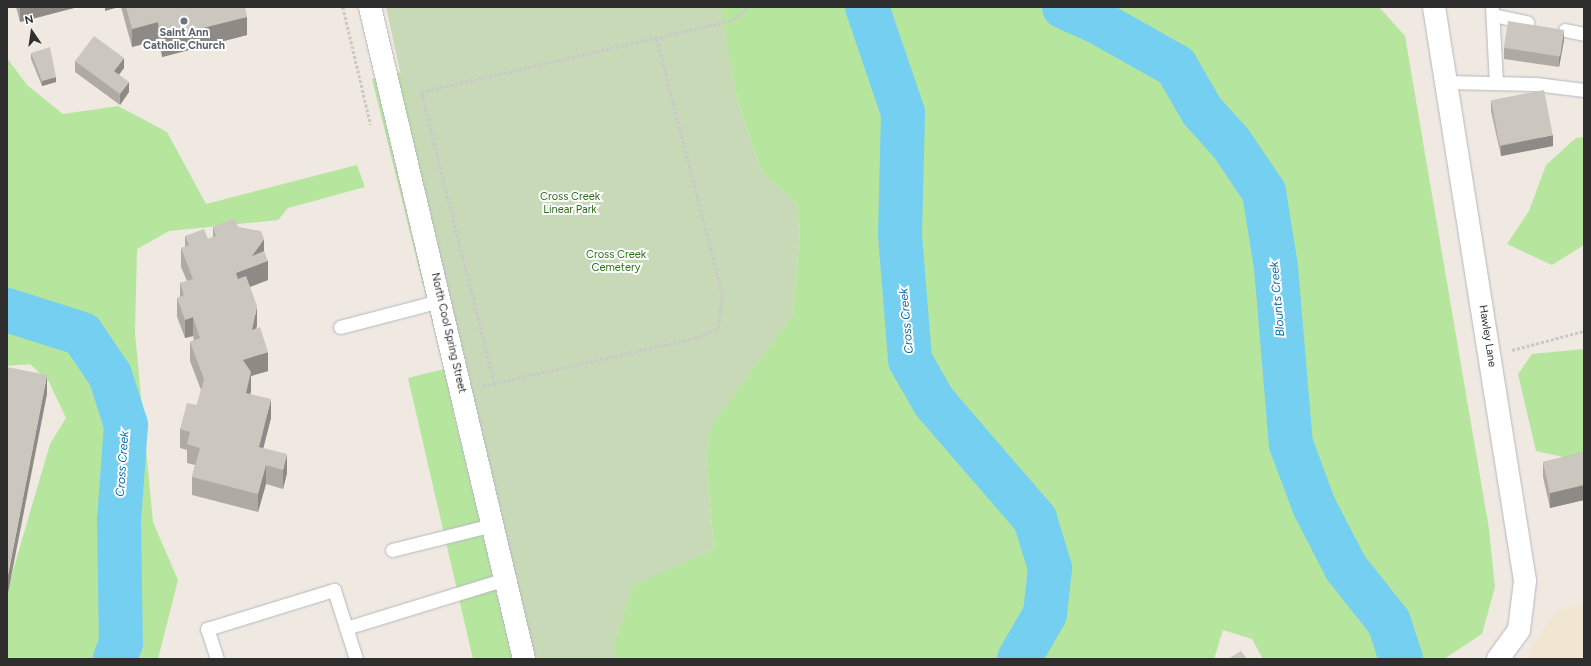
<!DOCTYPE html>
<html>
<head>
<meta charset="utf-8">
<style>
	body { margin:0 }
	#map { position:relative; width:1591px; height:666px; overflow:hidden; background:#efe9e1; font-family:Figtree,sans-serif }
	div>[style] { position:absolute }
	[style*='--x'] { left:calc(var(--x)*1px); top:calc(var(--y)*1px); width:calc(var(--w)*1px); rotate:calc(var(--a)*1deg) }
	.education>* { inset:0; background:#f0e6d1 }
	.green>* { inset:0; background:#b6e59e }
	.cemetery>* { inset:0; background:#c8d9b8 }
	.river>* { height:44px; margin:-22px; padding:0 22px; transform-origin:22px; border-radius:22px; background:#75cff0 }
	.path>* { height:2.5px; margin-top:-1.25px; transform-origin:0; background:repeating-linear-gradient(90deg,#c9c9c9 0 3px,transparent 0 5px) }
	.roads { filter:drop-shadow(0 0 1px #b4b7c1) drop-shadow(0 0 1px #b4b7c1) }
	.lane>* { height:13px; margin:-6.5px; padding:0 6.5px; transform-origin:6.5px; border-radius:6.5px; background:#fff }
	.street>* { height:22px; margin:-11px; padding:0 11px; transform-origin:11px; border-radius:11px; background:#fff }
	.wall>* { inset:0; background:#afaba4 }
	.shaded-wall>* { inset:0; background:#8e8b86 }
	.building>* { inset:0; background:#cbc7bf; transform-origin:0 0 }
	.dots>* { width:11px; height:11px; translate:-50% -50%; box-sizing:border-box; border:2px solid #fff; border-radius:50% }
	span { translate:-50% -50%; white-space:nowrap; text-align:center; line-height:1.15; -webkit-text-stroke:4px #fff; paint-order:stroke }
	.worship-label { font-size:11px; color:#5b616d; font-weight:700 }
	.park-label { font-size:11px; color:#2c6e1b }
	.street-label { font-size:11px; color:#2e2e2e }
	.water-label { font-size:12px; color:#0d6fa3; font-style:italic }
	.frame { position:absolute; inset:0; border:8px solid #2e2e2e; pointer-events:none }
	.north { position:absolute; left:12px; top:12px; width:40px; height:40px; -webkit-text-stroke:3px #fff; paint-order:stroke; rotate:347deg; font-size:11px; font-weight:700; line-height:16px; text-align:center; color:#2e2e2e }
	.north::after { content:''; display:block; margin:auto; width:14px; height:18px; background:#2e2e2e; clip-path:polygon(50% 0,100% 100%,50% 72%,0 100%) }
</style>
</head>
<body>
<div id="map">
	<div class="education">
		<i style="clip-path:polygon(1584px 604px,1584px 659px,1525px 659px,1555px 611px)"></i>
	</div>
	<div class="green">
		<i style="clip-path:polygon(673px 7px,1379px 7px,1405px 36px,1489px 529px,1495px 587px,1482px 634px,1444px 659px,1263px 659px,1252px 639px,1223px 630px,1214px 659px,616px 659px,616px 637px,633px 585px,714px 549px,706px 460px,711px 425px,793px 315px,800px 229px,796px 203px,761px 171px,738px 103px,728px 53px,528px 387px,452px 406px,514px 659px,473px 659px,408px 378px,444px 369px,372px 79px)"></i>
		<i style="clip-path:polygon(7px 58px,27px 85px,63px 114px,118px 106px,167px 132px,206px 204px,357px 165px,365px 187px,288px 208px,278px 220px,169px 231px,137px 249px,135px 333px,153px 522px,178px 580px,158px 659px,7px 659px,7px 591px,50px 444px,66px 418px,49px 382px,30px 364px,7px 366px)"></i>
		<i style="clip-path:polygon(1584px 137px,1584px 245px,1552px 265px,1507px 244px,1529px 211px,1546px 165px,1576px 138px)"></i>
		<i style="clip-path:polygon(1584px 349px,1584px 473px,1563px 457px,1536px 451px,1518px 374px,1532px 354px)"></i>
	</div>
	<div class="cemetery">
		<i style="clip-path:polygon(386px 7px,724px 7px,721px 11px,738px 103px,761px 171px,796px 203px,800px 229px,793px 315px,711px 426px,706px 460px,714px 549px,633px 586px,616px 637px,616px 659px,528px 659px)"></i>
	</div>
	<div class="river">
		<i style="--x:867;--y:7;--w:112;--a:71.2"></i>
		<i style="--x:903;--y:113;--w:122;--a:91.4"></i>
		<i style="--x:900;--y:235;--w:125;--a:85.4"></i>
		<i style="--x:910;--y:360;--w:48;--a:60.3"></i>
		<i style="--x:934;--y:402;--w:155;--a:49.2"></i>
		<i style="--x:1035;--y:519;--w:51;--a:73"></i>
		<i style="--x:1050;--y:568;--w:46;--a:96.2"></i>
		<i style="--x:1045;--y:614;--w:52;--a:120"></i>
		<i style="--x:1064;--y:7;--w:35;--a:24"></i>
		<i style="--x:1096;--y:21;--w:92;--a:29.4"></i>
		<i style="--x:1176;--y:66;--w:52;--a:60"></i>
		<i style="--x:1202;--y:111;--w:43;--a:47.8"></i>
		<i style="--x:1231;--y:143;--w:59;--a:56"></i>
		<i style="--x:1264;--y:192;--w:76;--a:80.9"></i>
		<i style="--x:1276;--y:267;--w:178;--a:85.2"></i>
		<i style="--x:1291;--y:444;--w:66;--a:69.6"></i>
		<i style="--x:1314;--y:506;--w:70;--a:62.7"></i>
		<i style="--x:1346;--y:568;--w:69;--a:51.5"></i>
		<i style="--x:1389;--y:622;--w:39;--a:72"></i>
		<i style="--x:7;--y:310;--w:79;--a:17.7"></i>
		<i style="--x:82;--y:334;--w:50;--a:55.7"></i>
		<i style="--x:110;--y:375;--w:52;--a:72.3"></i>
		<i style="--x:126;--y:425;--w:95;--a:94.2"></i>
		<i style="--x:119;--y:520;--w:123;--a:89.1"></i>
		<i style="--x:121;--y:643;--w:17;--a:111"></i>
	</div>
	<div class="path">
		<i style="--x:343;--y:7;--w:121;--a:76.7"></i>
		<i style="--x:1512;--y:350;--w:74;--a:-14.8"></i>
		<i style="--x:494;--y:383;--w:300;--a:-104.1"></i>
		<i style="--x:421;--y:92;--w:320;--a:-13"></i>
		<i style="--x:733;--y:20;--w:21;--a:-39"></i>
		<i style="--x:483;--y:386;--w:217;--a:-12.8"></i>
		<i style="--x:695;--y:338;--w:25;--a:-23"></i>
		<i style="--x:718;--y:328;--w:34;--a:-83"></i>
		<i style="--x:722;--y:294;--w:265;--a:-104.4"></i>
	</div>
	<div class="roads">
		<div class="lane">
			<i style="--x:1492;--y:7;--w:76;--a:87"></i>
			<i style="--x:1493;--y:15;--w:35;--a:12"></i>
			<i style="--x:1565;--y:30;--w:19;--a:12"></i>
			<i style="--x:1446;--y:82;--w:90;--a:1.3"></i>
			<i style="--x:1536;--y:84;--w:48;--a:7.1"></i>
			<i style="--x:340;--y:327;--w:103;--a:-14.6"></i>
			<i style="--x:392;--y:550;--w:103;--a:-14"></i>
			<i style="--x:346;--y:628;--w:166;--a:-17.1"></i>
			<i style="--x:217;--y:659;--w:32;--a:-108"></i>
			<i style="--x:207;--y:629;--w:133;--a:-17.1"></i>
			<i style="--x:334;--y:590;--w:72;--a:72.3"></i>
		</div>
		<div class="street">
			<i style="--x:370;--y:7;--w:670;--a:76.71"></i>
			<i style="--x:1434;--y:7;--w:581;--a:80.99"></i>
			<i style="--x:1525;--y:581;--w:49;--a:97"></i>
			<i style="--x:1519;--y:630;--w:36;--a:126"></i>
		</div>
	</div>
	<div class="wall">
		<i style="clip-path:polygon(16px 7px,78px 7px,20px 22px)"></i>
		<i style="clip-path:polygon(121px 7px,245px 7px,247px 35px,162px 57px,158px 40px,132px 47px)"></i>
		<i style="clip-path:polygon(1564px 40px,1559px 67px,1504px 59px,1504px 48px)"></i>
		<i style="clip-path:polygon(31px 53px,56px 82px,42px 86px,31px 59px)"></i>
		<i style="clip-path:polygon(75px 61px,124px 68px,119px 75px,129px 92px,120px 105px,75px 72px)"></i>
		<i style="clip-path:polygon(1491px 100px,1553px 146px,1501px 156px,1491px 111px)"></i>
		<i style="clip-path:polygon(213px 227px,238px 227px,264px 251px,268px 280px,250px 287px,257px 325px,256px 328px,268px 371px,251px 376px,251px 391px,250px 394px,271px 418px,263px 448px,287px 473px,283px 489px,266px 484px,258px 512px,192px 495px,192px 477px,195px 465px,187px 463px,187px 450px,180px 448px,180px 429px,197px 405px,201px 390px,190px 361px,190px 342px,194px 340px,193px 336px,185px 338px,177px 317px,177px 298px,180px 297px,180px 283px,187px 281px,181px 267px,181px 248px,185px 247px,185px 236px,208px 239px,213px 237px)"></i>
		<i style="clip-path:polygon(1584px 452px,1584px 500px,1550px 508px,1543px 477px,1543px 462px)"></i>
	</div>
	<div class="shaded-wall">
		<i style="clip-path:polygon(20px 7px,78px 7px,20px 22px)"></i>
		<i style="clip-path:polygon(105px 7px,119px 7px,105px 11px)"></i>
		<i style="clip-path:polygon(247px 17px,247px 35px,162px 57px,162px 38px)"></i>
		<i style="clip-path:polygon(158px 22px,158px 40px,132px 47px,132px 29px)"></i>
		<i style="clip-path:polygon(1564px 30px,1564px 40px,1559px 67px,1559px 57px)"></i>
		<i style="clip-path:polygon(124px 58px,124px 68px,114px 81px,114px 71px)"></i>
		<i style="clip-path:polygon(56px 77px,56px 82px,42px 86px,42px 81px)"></i>
		<i style="clip-path:polygon(129px 82px,129px 92px,120px 105px,120px 94px)"></i>
		<i style="clip-path:polygon(1553px 135px,1553px 146px,1501px 156px,1501px 146px)"></i>
		<i style="clip-path:polygon(264px 239px,264px 258px,268px 261px,268px 280px,236px 292px,236px 273px,252px 256px)"></i>
		<i style="clip-path:polygon(257px 306px,257px 325px,252px 348px,252px 330px)"></i>
		<i style="clip-path:polygon(193px 317px,193px 336px,185px 338px,185px 320px)"></i>
		<i style="clip-path:polygon(268px 352px,268px 371px,251px 376px,251px 391px,246px 411px,243px 360px)"></i>
		<i style="clip-path:polygon(47px 375px,47px 394px,7px 598px,7px 580px)"></i>
		<i style="clip-path:polygon(271px 399px,271px 418px,259px 465px,259px 447px)"></i>
		<i style="clip-path:polygon(287px 454px,287px 473px,283px 489px,283px 470px)"></i>
		<i style="clip-path:polygon(266px 465px,266px 484px,258px 512px,258px 494px)"></i>
		<i style="clip-path:polygon(1584px 485px,1584px 500px,1550px 508px,1550px 493px)"></i>
	</div>
	<div class="building">
		<i style="clip-path:polygon(126px 7px,245px 7px,247px 17px,162px 38px,158px 22px,132px 29px)"></i>
		<i style="left:1508px;top:21px;width:57px;height:27px;rotate:9deg"></i>
		<i style="clip-path:polygon(94px 36px,124px 58px,114px 71px,129px 82px,120px 94px,75px 61px)"></i>
		<i style="clip-path:polygon(50px 47px,56px 77px,42px 81px,31px 53px)"></i>
		<i style="left:1544px;top:90px;width:46px;height:54px;rotate:79deg"></i>
		<i style="clip-path:polygon(235px 218px,238px 227px,261px 231px,264px 239px,252px 256px,264px 251px,268px 261px,236px 273px,238px 279px,246px 276px,257px 306px,252px 330px,260px 327px,268px 352px,243px 360px,251px 372px,246px 393px,271px 399px,259px 447px,287px 454px,283px 470px,266px 465px,258px 494px,192px 477px,200px 448px,187px 444px,190px 432px,180px 429px,187px 403px,197px 405px,204px 379px,190px 342px,200px 338px,193px 317px,185px 320px,177px 298px,184px 295px,180px 283px,193px 279px,181px 248px,189px 245px,185px 236px,204px 229px,208px 239px,216px 236px,213px 227px)"></i>
		<i style="clip-path:polygon(7px 367px,47px 375px,7px 580px)"></i>
		<i style="clip-path:polygon(1584px 452px,1584px 485px,1550px 493px,1543px 462px)"></i>
		<i style="clip-path:polygon(1241px 651px,1247px 659px,1228px 659px)"></i>
	</div>
	<div class="dots">
		<i style="left:184px;top:21px;background:#6b7280"></i>
	</div>
	<div class="worship-label">
		<span style="left:184px;top:40px">Saint Ann<br>Catholic Church</span>
	</div>
	<div class="park-label">
		<span style="left:570px;top:204px">Cross Creek<br>Linear Park</span>
		<span style="left:616px;top:262px">Cross Creek<br>Cemetery</span>
	</div>
	<div class="street-label">
		<span style="left:448px;top:333px;rotate:77deg">North Cool Spring Street</span>
		<span style="left:1487px;top:336px;rotate:81deg">Hawley Lane</span>
	</div>
	<div class="water-label">
		<span style="left:1278px;top:299px;rotate:-95deg">Blounts Creek</span>
		<span style="left:907px;top:321px;rotate:-95deg">Cross Creek</span>
		<span style="left:123px;top:464px;rotate:-86deg">Cross Creek</span>
	</div>
	<div class="frame"></div>
	<div class="north">N</div>
</div>
</body>
</html>
